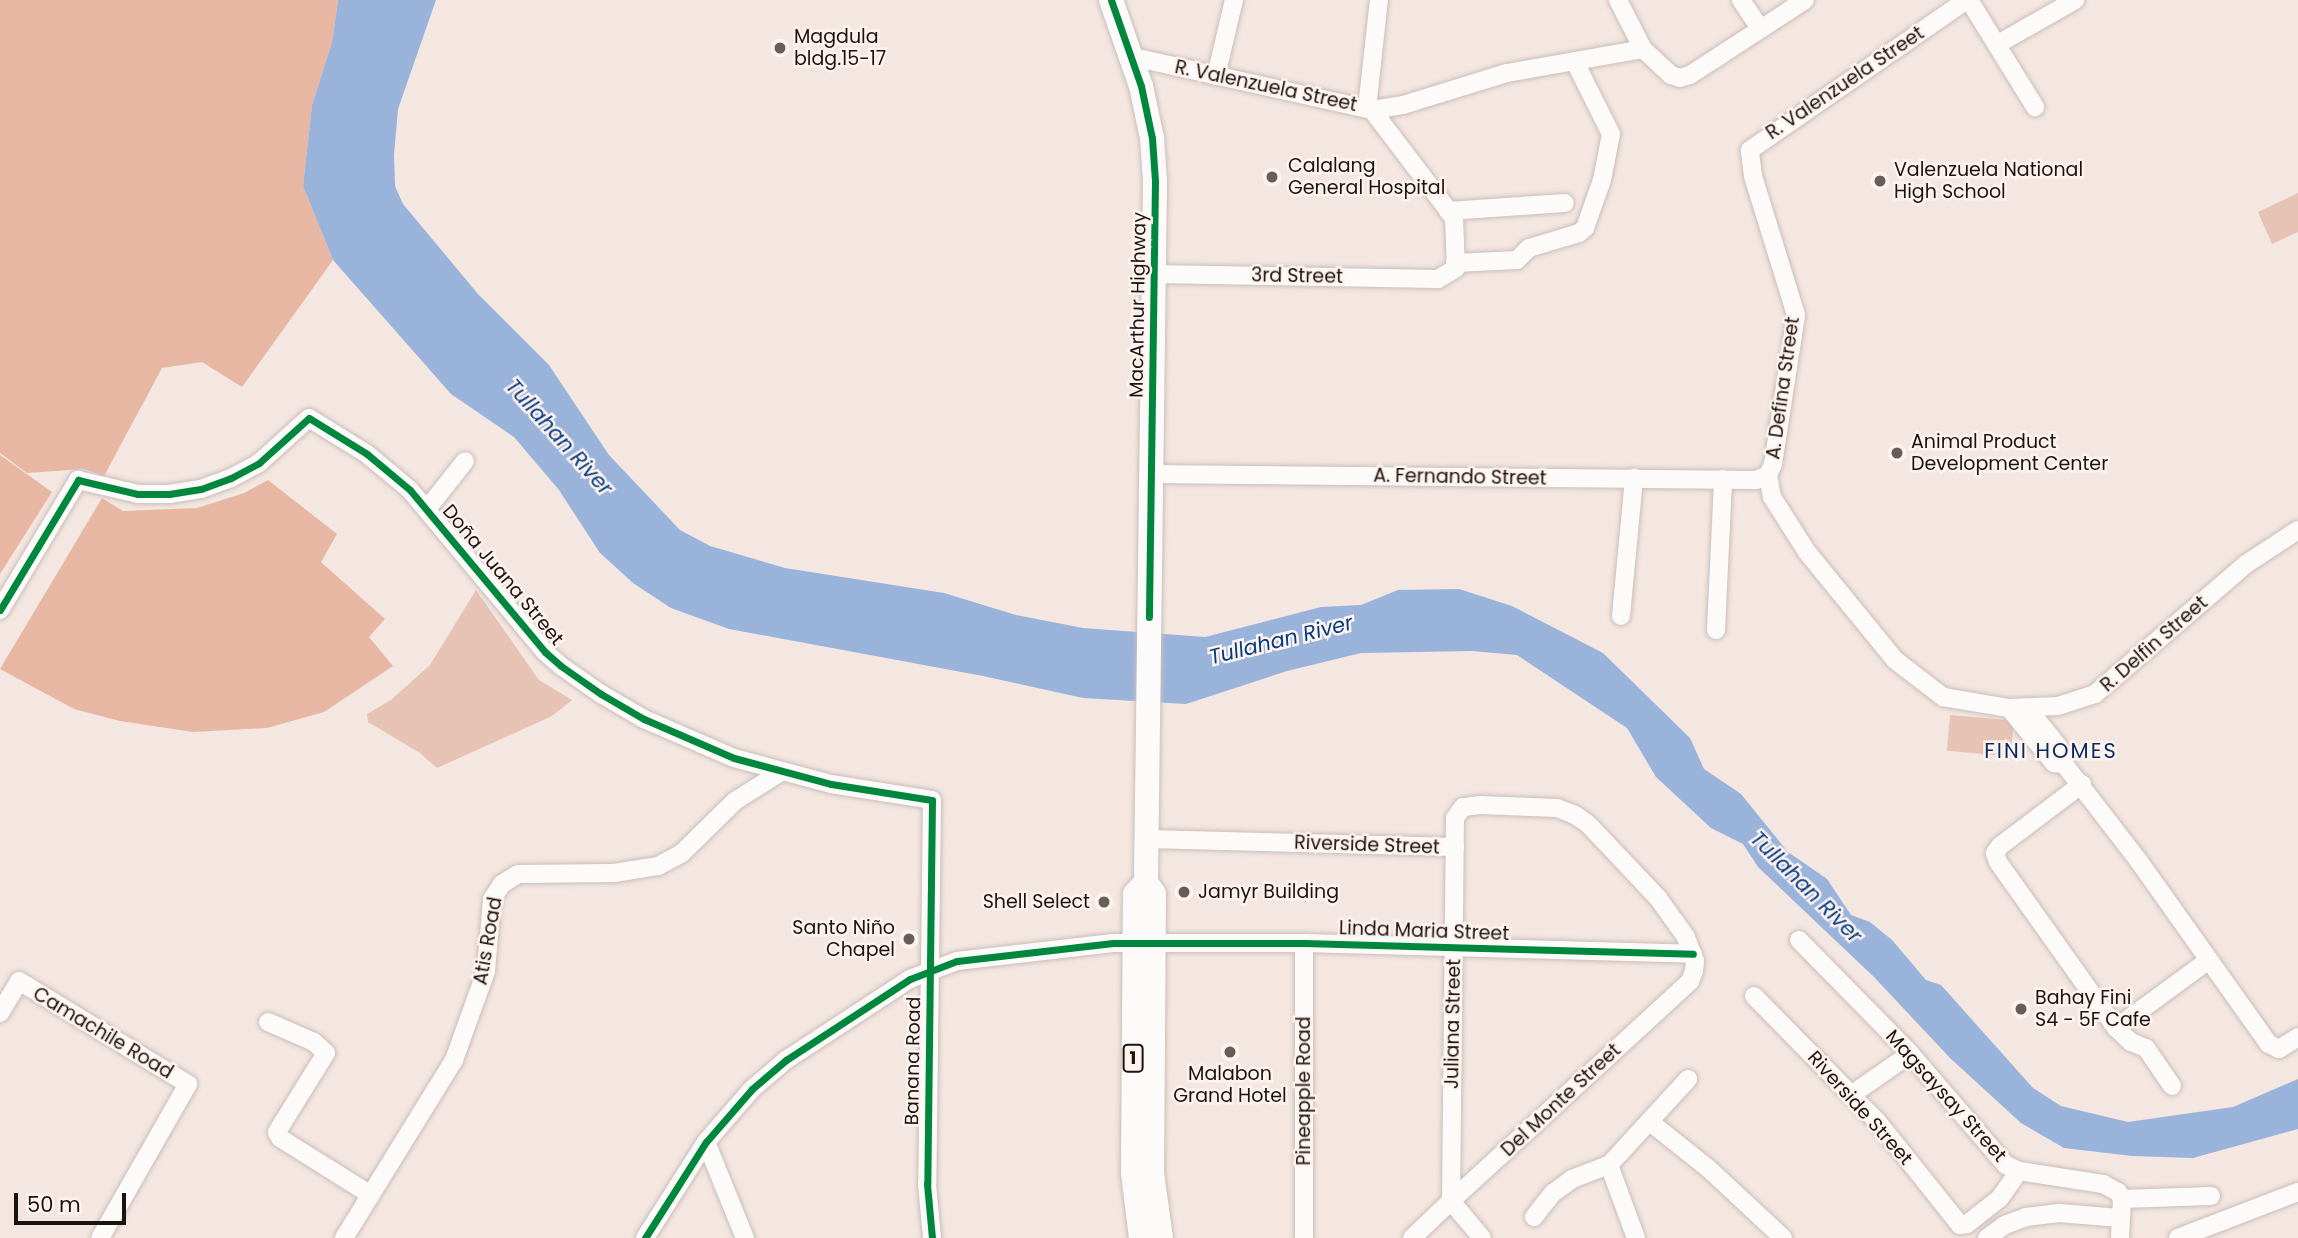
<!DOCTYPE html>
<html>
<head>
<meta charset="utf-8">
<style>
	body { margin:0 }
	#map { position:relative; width:2298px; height:1238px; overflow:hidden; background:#f4e6e0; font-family:Poppins,sans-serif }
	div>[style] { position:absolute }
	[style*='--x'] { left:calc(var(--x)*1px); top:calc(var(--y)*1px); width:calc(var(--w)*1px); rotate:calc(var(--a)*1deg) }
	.green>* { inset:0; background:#e7c3b6; transform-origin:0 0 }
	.forest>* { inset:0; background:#e7b7a4 }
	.water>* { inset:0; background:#9ab3db }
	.roads { filter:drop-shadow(0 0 2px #c9beba) drop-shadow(0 0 2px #c9beba) }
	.minor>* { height:18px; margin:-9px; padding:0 9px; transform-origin:9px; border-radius:9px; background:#fdfbfa }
	.highway>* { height:24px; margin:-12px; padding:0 12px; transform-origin:12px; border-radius:12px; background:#fdfbfa }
	.cycleway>* { height:7px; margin:-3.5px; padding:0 3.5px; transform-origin:3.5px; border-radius:3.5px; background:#00873e }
	.dots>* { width:19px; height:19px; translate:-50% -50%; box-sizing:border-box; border:4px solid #fef3ef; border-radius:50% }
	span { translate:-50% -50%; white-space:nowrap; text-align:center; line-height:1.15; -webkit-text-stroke:5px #fef3ef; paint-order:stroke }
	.shield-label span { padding:2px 5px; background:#fef3ef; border:2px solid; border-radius:5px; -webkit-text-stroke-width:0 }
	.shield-label { font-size:18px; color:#1b1310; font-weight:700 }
	.poi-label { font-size:19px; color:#1b1310 }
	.left { translate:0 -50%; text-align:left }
	.right { translate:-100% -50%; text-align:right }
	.street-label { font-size:19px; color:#1b1310 }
	.water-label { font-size:21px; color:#043c83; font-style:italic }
	.neighbourhood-label { font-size:21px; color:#052b5e; letter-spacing:2px }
	.scale { position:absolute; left:14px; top:1193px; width:112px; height:32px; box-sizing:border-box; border:4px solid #1b1310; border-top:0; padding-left:9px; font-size:21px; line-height:24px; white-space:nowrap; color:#1b1310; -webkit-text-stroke:5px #fef3ef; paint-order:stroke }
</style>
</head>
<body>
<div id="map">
	<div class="green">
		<i style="clip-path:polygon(2298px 193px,2298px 232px,2272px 244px,2258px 212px)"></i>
		<i style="clip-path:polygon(476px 590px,539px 680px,572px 700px,552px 716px,437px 768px,420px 753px,368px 722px,367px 714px,391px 700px,430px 665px)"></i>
		<i style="left:1950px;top:715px;width:64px;height:36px;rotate:5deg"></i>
	</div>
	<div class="forest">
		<i style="clip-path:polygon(0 0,338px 0,332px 42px,312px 105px,303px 186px,333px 260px,242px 387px,202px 362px,162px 368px,104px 476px,84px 469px,27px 473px,0 453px)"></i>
		<i style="clip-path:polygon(0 455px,52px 492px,0 574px)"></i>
		<i style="clip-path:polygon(268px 480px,337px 534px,321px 562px,385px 619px,369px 637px,393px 666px,324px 712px,267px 728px,193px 732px,120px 721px,74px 709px,0 669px,102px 498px,123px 511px,197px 508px,244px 493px)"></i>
	</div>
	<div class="water">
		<i style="clip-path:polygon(338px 0,436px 0,398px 109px,394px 155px,395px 186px,403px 204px,478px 294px,549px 365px,609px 455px,680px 530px,710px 546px,785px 568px,944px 593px,1016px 615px,1083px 628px,1205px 637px,1321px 607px,1361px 605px,1398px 590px,1459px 589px,1512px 606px,1603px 653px,1690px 738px,1704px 769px,1741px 794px,1788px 852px,1827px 879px,1851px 915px,1870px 922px,1892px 940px,1926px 980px,1941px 985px,2033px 1088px,2061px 1106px,2128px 1122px,2233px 1107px,2298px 1079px,2298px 1129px,2193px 1158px,2132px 1156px,2064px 1148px,2021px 1123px,1950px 1058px,1874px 977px,1758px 867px,1743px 844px,1711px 828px,1656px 777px,1627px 728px,1517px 655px,1472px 651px,1361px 653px,1287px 671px,1186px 704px,1083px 698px,983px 676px,729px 629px,671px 608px,633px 583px,600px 553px,559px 490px,514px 437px,451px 394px,333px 260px,303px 186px,312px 105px,332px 42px)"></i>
	</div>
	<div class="roads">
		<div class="minor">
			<i style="--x:1618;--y:0;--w:55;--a:63"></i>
			<i style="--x:1643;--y:49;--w:38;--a:43"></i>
			<i style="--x:1671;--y:75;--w:9;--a:18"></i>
			<i style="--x:1680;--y:78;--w:10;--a:-17"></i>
			<i style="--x:1690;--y:75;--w:137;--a:-33.1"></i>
			<i style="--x:1741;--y:0;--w:34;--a:56"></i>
			<i style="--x:1969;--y:0;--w:126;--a:58.3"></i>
			<i style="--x:1998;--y:44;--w:89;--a:-29.7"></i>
			<i style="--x:1133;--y:57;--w:245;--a:12.5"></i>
			<i style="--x:1372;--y:110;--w:31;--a:-9"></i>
			<i style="--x:1403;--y:105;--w:109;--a:-17.1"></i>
			<i style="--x:1507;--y:73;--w:138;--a:-10"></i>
			<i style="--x:1216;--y:76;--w:78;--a:-76.7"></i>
			<i style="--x:1367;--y:108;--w:109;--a:-83.7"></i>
			<i style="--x:1448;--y:211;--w:117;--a:-3.9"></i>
			<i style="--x:1455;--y:263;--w:62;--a:-2.8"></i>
			<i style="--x:1517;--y:260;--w:17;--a:-45"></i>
			<i style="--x:1529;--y:248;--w:52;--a:-16.7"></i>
			<i style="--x:1579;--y:233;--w:8;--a:-40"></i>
			<i style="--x:1585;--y:228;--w:51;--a:-70.5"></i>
			<i style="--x:1602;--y:180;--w:47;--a:-78.9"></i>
			<i style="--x:1611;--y:134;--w:80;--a:-116.6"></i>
			<i style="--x:1155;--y:274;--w:283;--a:1"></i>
			<i style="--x:1438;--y:279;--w:21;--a:-31"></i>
			<i style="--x:1456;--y:268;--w:50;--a:-92.3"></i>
			<i style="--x:1454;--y:218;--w:136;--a:-127.2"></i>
			<i style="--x:1150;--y:474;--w:606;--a:0.57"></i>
			<i style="--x:1756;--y:480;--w:13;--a:-23"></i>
			<i style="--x:1768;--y:475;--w:22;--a:80"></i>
			<i style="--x:1772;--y:497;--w:65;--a:57.5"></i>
			<i style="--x:1807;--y:552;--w:139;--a:50.8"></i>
			<i style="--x:1895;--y:660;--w:61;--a:37.6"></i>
			<i style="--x:1943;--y:697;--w:67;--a:9.5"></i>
			<i style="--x:2009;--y:708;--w:49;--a:-2.3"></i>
			<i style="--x:2058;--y:706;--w:39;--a:-18"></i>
			<i style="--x:2095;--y:694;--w:199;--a:-40.7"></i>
			<i style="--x:2246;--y:564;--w:62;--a:-33.2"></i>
			<i style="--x:1768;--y:475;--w:12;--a:-66"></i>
			<i style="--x:1773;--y:464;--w:151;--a:-81.2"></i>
			<i style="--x:1796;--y:315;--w:145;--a:-107.2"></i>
			<i style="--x:1753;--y:176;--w:26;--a:-97"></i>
			<i style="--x:1750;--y:150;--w:264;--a:-34.7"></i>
			<i style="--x:427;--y:509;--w:61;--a:-51.6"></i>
			<i style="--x:0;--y:610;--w:152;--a:-59"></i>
			<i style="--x:78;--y:480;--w:62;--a:13.1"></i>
			<i style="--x:138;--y:494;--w:31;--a:0"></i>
			<i style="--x:169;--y:494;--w:32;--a:-9"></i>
			<i style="--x:201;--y:489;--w:32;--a:-20"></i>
			<i style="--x:231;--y:478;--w:32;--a:-28"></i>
			<i style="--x:259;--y:463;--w:67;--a:-42"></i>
			<i style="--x:309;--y:418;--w:68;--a:31.8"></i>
			<i style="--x:367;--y:454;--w:56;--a:39.9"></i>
			<i style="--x:410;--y:490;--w:211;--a:50.2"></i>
			<i style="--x:545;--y:652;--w:21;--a:41"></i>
			<i style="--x:561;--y:666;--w:49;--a:35"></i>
			<i style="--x:601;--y:694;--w:50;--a:30.2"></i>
			<i style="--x:644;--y:719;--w:98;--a:23.4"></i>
			<i style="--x:734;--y:758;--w:100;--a:15"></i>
			<i style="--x:831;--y:784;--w:102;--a:9"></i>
			<i style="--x:932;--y:800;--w:384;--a:90.7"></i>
			<i style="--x:927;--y:1184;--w:54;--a:84.7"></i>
			<i style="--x:1621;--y:616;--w:139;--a:-84.6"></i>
			<i style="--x:1716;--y:630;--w:151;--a:-87.3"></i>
			<i style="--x:2009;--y:708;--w:71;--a:50.7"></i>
			<i style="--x:2054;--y:763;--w:10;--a:6"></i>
			<i style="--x:2028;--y:709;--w:48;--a:51"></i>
			<i style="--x:2058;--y:746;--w:19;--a:72"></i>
			<i style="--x:2064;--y:764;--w:121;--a:52.4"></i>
			<i style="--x:2138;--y:860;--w:226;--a:54.6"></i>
			<i style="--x:2269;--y:1044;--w:11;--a:27"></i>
			<i style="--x:2279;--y:1049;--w:22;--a:-32"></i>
			<i style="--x:2082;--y:784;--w:103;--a:142.9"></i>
			<i style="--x:2000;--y:846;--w:9;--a:126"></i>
			<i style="--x:1995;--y:853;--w:9;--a:72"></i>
			<i style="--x:1998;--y:862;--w:204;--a:54.6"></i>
			<i style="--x:2116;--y:1028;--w:21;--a:43"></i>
			<i style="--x:2131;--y:1042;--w:16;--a:22"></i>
			<i style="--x:2146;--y:1048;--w:46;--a:55.6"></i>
			<i style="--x:1147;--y:839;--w:308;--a:1.5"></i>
			<i style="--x:1799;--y:940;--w:157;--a:45.5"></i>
			<i style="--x:1909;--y:1052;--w:149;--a:49.4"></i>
			<i style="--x:2006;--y:1165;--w:14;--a:25"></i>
			<i style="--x:2019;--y:1171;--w:85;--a:8.8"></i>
			<i style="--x:2103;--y:1184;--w:17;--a:28"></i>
			<i style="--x:2118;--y:1192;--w:8;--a:60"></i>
			<i style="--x:2122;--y:1199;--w:39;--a:93"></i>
			<i style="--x:1754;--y:996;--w:175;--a:45.5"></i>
			<i style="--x:1877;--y:1121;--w:133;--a:51.4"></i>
			<i style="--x:1960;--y:1225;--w:7;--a:-8"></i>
			<i style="--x:1967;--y:1224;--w:42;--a:-38.2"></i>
			<i style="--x:2000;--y:1198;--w:33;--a:-55"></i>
			<i style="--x:0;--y:1013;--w:37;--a:-59"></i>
			<i style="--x:19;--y:981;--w:198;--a:31.4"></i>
			<i style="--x:188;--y:1084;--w:177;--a:119.7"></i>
			<i style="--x:268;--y:1022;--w:50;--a:23.5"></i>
			<i style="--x:314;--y:1042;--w:16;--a:43"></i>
			<i style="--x:326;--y:1053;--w:81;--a:121.9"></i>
			<i style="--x:283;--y:1122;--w:12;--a:121"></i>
			<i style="--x:277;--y:1132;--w:7;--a:63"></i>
			<i style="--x:280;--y:1138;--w:107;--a:32.1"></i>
			<i style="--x:2116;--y:1028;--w:115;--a:-36.2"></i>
			<i style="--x:1851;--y:1095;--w:72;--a:-34.8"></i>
			<i style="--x:1650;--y:1122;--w:75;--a:38.5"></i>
			<i style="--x:1709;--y:1169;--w:101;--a:43"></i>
			<i style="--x:706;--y:1142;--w:104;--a:67.9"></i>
			<i style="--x:1609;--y:1165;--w:78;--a:69.7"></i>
			<i style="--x:2122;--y:1199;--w:89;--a:-1.9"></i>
			<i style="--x:1534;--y:1217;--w:31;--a:-52"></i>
			<i style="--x:1553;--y:1193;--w:24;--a:-36"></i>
			<i style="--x:1572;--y:1179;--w:40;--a:-21"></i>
			<i style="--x:1609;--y:1165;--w:117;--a:-47.4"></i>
			<i style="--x:344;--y:1238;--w:209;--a:-58.3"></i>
			<i style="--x:454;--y:1060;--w:95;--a:-70.2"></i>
			<i style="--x:486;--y:971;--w:72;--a:-85.2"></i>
			<i style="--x:492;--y:899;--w:18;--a:-56"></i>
			<i style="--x:502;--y:884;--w:19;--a:-32"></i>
			<i style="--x:518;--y:874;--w:96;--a:-0.6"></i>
			<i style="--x:614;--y:873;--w:45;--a:-9"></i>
			<i style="--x:658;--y:866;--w:26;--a:-28"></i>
			<i style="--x:681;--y:854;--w:76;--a:-44.5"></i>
			<i style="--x:735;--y:801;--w:54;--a:-32.2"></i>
			<i style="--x:645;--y:1238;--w:114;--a:-57.6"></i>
			<i style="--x:706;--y:1142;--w:70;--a:-49"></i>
			<i style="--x:752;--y:1089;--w:45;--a:-40.5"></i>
			<i style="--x:786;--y:1060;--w:148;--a:-33.2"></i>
			<i style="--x:910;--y:979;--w:50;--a:-21"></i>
			<i style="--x:957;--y:961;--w:157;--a:-6.6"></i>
			<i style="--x:1113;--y:943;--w:191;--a:0"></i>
			<i style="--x:1304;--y:943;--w:389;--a:1.6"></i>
			<i style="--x:1304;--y:1238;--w:295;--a:-90"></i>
			<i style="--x:1412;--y:1238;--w:54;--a:-43.5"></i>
			<i style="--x:1451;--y:1201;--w:325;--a:-42.6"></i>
			<i style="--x:1690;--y:981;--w:11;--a:-68"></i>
			<i style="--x:1694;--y:971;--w:10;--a:-84"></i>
			<i style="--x:1695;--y:961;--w:26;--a:-111"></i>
			<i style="--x:1686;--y:937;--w:48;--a:-125.7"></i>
			<i style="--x:1658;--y:898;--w:102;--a:-133.4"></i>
			<i style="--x:1588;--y:824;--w:16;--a:-145"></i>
			<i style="--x:1575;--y:815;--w:19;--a:-159"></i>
			<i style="--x:1557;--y:808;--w:77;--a:-177.8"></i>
			<i style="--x:1480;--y:805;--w:17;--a:173"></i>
			<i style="--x:1463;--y:807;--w:14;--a:126"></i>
			<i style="--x:1455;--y:818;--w:383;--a:90.6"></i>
			<i style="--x:1451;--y:1201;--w:48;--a:50"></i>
			<i style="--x:1987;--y:1238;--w:22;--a:-36"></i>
			<i style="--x:2005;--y:1225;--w:22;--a:-21"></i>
			<i style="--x:2026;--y:1217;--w:33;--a:-7"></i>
			<i style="--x:2059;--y:1213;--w:61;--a:4.7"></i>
			<i style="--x:2178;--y:1238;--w:129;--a:-21"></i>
		</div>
		<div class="highway">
			<i style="--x:1111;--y:0;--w:91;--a:70.8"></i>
			<i style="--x:1141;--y:86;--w:53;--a:78.1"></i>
			<i style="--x:1152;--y:138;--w:43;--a:86"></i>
			<i style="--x:1155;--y:181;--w:701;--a:90.74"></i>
			<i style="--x:1146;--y:882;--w:14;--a:56"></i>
			<i style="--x:1154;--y:894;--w:279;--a:90.4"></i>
			<i style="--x:1152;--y:1173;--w:66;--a:82.1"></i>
			<i style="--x:1141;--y:1238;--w:65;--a:-97"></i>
			<i style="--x:1133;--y:1173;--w:279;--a:-89.6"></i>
			<i style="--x:1135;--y:894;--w:16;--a:-47"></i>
		</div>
	</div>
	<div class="cycleway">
		<i style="--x:1111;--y:0;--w:91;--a:70.8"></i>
		<i style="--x:1141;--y:86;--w:53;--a:78.1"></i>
		<i style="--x:1152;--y:138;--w:43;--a:86"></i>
		<i style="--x:1155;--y:181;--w:436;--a:90.8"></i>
		<i style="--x:0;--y:610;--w:152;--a:-59"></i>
		<i style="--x:78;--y:480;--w:62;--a:13.1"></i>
		<i style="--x:138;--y:494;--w:31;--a:0"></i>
		<i style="--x:169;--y:494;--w:32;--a:-9"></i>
		<i style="--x:201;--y:489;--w:32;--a:-20"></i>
		<i style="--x:231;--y:478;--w:32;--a:-28"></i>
		<i style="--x:259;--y:463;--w:67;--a:-42"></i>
		<i style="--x:309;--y:418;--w:68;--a:31.8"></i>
		<i style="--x:367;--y:454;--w:56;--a:39.9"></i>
		<i style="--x:410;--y:490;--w:211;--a:50.2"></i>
		<i style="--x:545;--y:652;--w:21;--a:41"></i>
		<i style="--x:561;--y:666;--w:49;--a:35"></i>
		<i style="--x:601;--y:694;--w:50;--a:30.2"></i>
		<i style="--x:644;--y:719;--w:98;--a:23.4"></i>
		<i style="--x:734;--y:758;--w:100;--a:15"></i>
		<i style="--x:831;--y:784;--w:102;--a:9"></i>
		<i style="--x:932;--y:800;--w:384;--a:90.7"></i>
		<i style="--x:927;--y:1184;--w:54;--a:84.7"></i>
		<i style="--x:645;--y:1238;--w:114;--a:-57.6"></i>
		<i style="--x:706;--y:1142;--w:70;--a:-49"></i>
		<i style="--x:752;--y:1089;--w:45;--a:-40.5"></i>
		<i style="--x:786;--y:1060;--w:148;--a:-33.2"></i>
		<i style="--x:910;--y:979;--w:50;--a:-21"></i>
		<i style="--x:957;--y:961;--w:157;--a:-6.6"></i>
		<i style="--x:1113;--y:943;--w:191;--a:0"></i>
		<i style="--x:1304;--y:943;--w:389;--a:1.6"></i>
	</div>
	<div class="dots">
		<i style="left:780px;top:48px;background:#675d59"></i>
		<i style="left:1272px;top:177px;background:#675d59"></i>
		<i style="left:1880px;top:181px;background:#675d59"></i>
		<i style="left:1897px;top:453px;background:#675d59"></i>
		<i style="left:1184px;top:892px;background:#675d59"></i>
		<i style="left:1104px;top:902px;background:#675d59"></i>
		<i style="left:909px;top:939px;background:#675d59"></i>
		<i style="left:2021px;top:1009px;background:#675d59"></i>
		<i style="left:1230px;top:1052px;background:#675d59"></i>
	</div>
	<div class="shield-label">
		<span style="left:1133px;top:1058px">1</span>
	</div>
	<div class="poi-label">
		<span class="left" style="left:794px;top:48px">Magdula<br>bldg.15-17</span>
		<span class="left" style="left:1288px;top:177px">Calalang<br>General Hospital</span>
		<span class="left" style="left:1894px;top:181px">Valenzuela National<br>High School</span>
		<span class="left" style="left:1911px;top:453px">Animal Product<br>Development Center</span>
		<span class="left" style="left:1198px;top:892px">Jamyr Building</span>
		<span class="right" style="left:1090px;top:902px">Shell Select</span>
		<span class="right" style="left:895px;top:939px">Santo Niño<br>Chapel</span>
		<span class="left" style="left:2035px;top:1009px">Bahay Fini<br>S4 - 5F Cafe</span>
		<span style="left:1230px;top:1085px">Malabon<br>Grand Hotel</span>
	</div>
	<div class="street-label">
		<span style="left:1845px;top:83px;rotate:-34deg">R. Valenzuela Street</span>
		<span style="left:1266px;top:86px;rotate:12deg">R. Valenzuela Street</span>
		<span style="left:1297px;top:276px;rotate:1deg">3rd Street</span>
		<span style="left:1138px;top:305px;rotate:-89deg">MacArthur Highway</span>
		<span style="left:1783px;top:388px;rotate:-82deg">A. Defina Street</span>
		<span style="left:1460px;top:477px;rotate:1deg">A. Fernando Street</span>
		<span style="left:503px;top:575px;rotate:50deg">Doña Juana Street</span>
		<span style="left:2154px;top:644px;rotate:-41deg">R. Delfin Street</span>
		<span style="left:1367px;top:845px;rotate:2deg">Riverside Street</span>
		<span style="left:1424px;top:931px;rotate:2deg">Linda Maria Street</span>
		<span style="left:488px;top:941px;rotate:-80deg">Atis Road</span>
		<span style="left:1453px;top:1024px;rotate:-89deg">Juliana Street</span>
		<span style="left:103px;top:1033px;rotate:31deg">Camachile Road</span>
		<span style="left:913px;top:1061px;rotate:-89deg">Banana Road</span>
		<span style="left:1304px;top:1091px;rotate:-90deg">Pineapple Road</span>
		<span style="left:1946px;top:1096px;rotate:48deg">Magsaysay Street</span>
		<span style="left:1561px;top:1100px;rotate:-43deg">Del Monte Street</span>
		<span style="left:1860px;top:1108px;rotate:48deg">Riverside Street</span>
	</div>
	<div class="water-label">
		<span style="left:559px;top:437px;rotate:48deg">Tullahan River</span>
		<span style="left:1281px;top:640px;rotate:-14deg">Tullahan River</span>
		<span style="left:1806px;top:887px;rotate:45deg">Tullahan River</span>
	</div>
	<div class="neighbourhood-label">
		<span style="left:2051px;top:751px">FINI HOMES</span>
	</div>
	<div class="scale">50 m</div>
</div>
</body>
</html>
